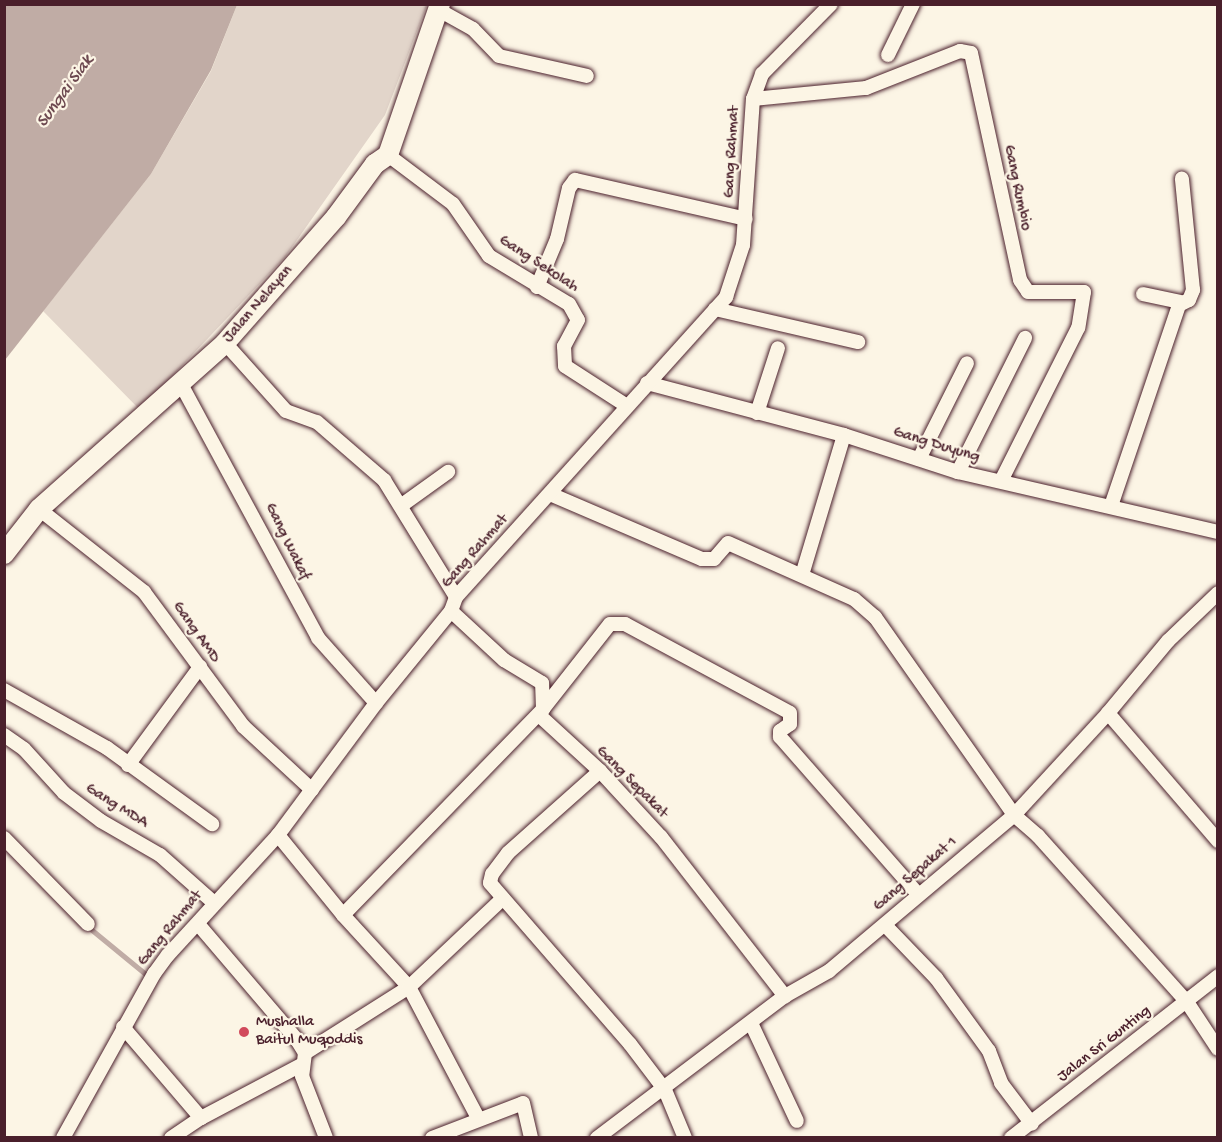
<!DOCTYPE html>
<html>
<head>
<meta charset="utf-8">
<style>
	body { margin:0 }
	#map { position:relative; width:1222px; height:1142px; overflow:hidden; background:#fcf5e5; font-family:"Gochi Hand",sans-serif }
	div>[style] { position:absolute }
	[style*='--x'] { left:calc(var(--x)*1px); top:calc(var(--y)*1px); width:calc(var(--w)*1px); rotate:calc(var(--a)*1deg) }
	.green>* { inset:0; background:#e2d5ca }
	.water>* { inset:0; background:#c0aca5 }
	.stream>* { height:5px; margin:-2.5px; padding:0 2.5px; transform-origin:2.5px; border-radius:2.5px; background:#c0aca5 }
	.roads { filter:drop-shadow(0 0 2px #4a1f2b) drop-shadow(0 0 2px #4a1f2b) }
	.minor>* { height:14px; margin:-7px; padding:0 7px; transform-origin:7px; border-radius:7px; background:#fcf5e5 }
	.secondary>* { height:20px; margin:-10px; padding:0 10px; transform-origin:10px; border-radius:10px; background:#fcf5e5 }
	.dots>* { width:16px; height:16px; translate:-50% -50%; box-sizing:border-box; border:3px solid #fcf5e5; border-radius:50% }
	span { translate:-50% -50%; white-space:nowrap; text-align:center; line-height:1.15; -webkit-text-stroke:4.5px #fcf5e5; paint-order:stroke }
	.street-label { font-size:16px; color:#4a1f2b }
	.poi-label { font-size:16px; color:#4a1f2b }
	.left { translate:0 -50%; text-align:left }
	.water-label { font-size:18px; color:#6d4950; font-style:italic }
	.frame { position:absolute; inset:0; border:6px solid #4a1f2b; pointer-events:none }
</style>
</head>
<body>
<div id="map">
	<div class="green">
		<i style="clip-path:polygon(237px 5px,427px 5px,385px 115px,285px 257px,140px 410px,43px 311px,151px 174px,211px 71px)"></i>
	</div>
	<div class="water">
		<i style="clip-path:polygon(5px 4px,237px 5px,211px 70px,151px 174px,5px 360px)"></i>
	</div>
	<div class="stream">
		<i style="--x:87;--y:926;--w:80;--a:39.4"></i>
	</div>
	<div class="roads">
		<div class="minor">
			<i style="--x:437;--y:9;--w:41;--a:29.1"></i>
			<i style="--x:473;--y:29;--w:37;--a:46"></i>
			<i style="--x:499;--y:56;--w:90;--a:12.8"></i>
			<i style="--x:888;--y:55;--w:57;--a:-63.9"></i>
			<i style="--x:753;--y:99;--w:114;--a:-5.6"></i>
			<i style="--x:866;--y:88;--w:101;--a:-21.5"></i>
			<i style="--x:960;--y:51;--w:11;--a:10"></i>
			<i style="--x:971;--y:53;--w:232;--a:77.8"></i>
			<i style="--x:1020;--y:280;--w:14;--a:56"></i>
			<i style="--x:1028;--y:292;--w:56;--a:0"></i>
			<i style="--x:1084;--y:292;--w:36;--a:99"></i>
			<i style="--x:1078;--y:328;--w:171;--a:116.7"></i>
			<i style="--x:388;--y:155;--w:81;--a:37"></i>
			<i style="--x:453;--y:204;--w:63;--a:55.3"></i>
			<i style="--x:489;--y:256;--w:93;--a:31"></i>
			<i style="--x:569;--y:304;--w:18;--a:61"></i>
			<i style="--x:578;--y:320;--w:30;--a:118"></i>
			<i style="--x:564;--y:346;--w:20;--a:87"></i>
			<i style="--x:565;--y:366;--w:74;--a:32.8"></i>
			<i style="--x:537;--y:287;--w:52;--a:-67.4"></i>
			<i style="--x:557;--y:239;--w:52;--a:-76.8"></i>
			<i style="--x:569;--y:188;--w:10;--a:-53"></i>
			<i style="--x:575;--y:180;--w:175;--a:12.8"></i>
			<i style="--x:1143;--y:294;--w:38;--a:12"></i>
			<i style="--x:715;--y:309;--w:147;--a:13"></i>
			<i style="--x:225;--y:343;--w:91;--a:48.1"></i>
			<i style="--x:286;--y:411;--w:33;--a:20"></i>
			<i style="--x:317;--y:422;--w:89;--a:40.9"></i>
			<i style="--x:384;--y:480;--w:137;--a:58.4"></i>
			<i style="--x:647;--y:383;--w:204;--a:14.8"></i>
			<i style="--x:844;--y:435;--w:120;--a:18"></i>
			<i style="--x:958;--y:472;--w:267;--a:13"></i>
			<i style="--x:182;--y:386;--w:286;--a:61.6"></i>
			<i style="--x:318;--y:638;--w:87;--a:48.3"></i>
			<i style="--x:757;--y:413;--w:68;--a:-72.1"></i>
			<i style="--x:919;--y:459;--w:107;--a:-63.4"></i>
			<i style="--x:958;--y:472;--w:150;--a:-63.4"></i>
			<i style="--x:550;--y:494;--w:165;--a:23.2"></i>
			<i style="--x:702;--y:559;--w:12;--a:0"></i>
			<i style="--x:714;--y:559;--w:21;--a:-49"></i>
			<i style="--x:728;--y:543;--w:138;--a:24"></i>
			<i style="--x:854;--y:599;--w:28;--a:41"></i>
			<i style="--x:875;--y:617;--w:242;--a:54.9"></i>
			<i style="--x:1014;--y:815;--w:32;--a:41"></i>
			<i style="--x:1038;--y:836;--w:223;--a:48.1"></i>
			<i style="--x:1187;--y:1002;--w:56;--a:56.6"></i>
			<i style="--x:402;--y:505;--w:57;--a:-35.7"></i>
			<i style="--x:1111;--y:506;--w:212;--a:-71.3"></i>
			<i style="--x:1179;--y:305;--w:11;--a:-27"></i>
			<i style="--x:1189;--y:300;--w:11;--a:-68"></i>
			<i style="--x:1193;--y:290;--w:112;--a:-95.7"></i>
			<i style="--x:39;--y:509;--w:134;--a:38.3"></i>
			<i style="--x:144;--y:592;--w:167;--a:53.5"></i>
			<i style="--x:243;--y:726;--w:94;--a:42.8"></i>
			<i style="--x:802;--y:575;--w:146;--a:-73.3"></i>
			<i style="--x:4;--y:690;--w:118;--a:29.4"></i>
			<i style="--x:107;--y:748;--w:130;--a:35.9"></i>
			<i style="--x:543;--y:709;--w:108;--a:-51.8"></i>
			<i style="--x:610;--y:624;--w:15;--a:0"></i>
			<i style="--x:625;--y:624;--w:187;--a:28.3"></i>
			<i style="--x:790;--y:713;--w:11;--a:90"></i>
			<i style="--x:790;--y:724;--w:12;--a:145"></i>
			<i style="--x:780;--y:731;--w:6;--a:90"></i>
			<i style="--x:780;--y:737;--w:208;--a:48.7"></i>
			<i style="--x:1108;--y:713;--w:169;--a:49.3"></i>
			<i style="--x:540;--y:716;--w:81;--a:42.5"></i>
			<i style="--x:600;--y:771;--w:90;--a:47.3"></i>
			<i style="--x:661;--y:837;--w:202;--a:52.1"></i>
			<i style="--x:4;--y:735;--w:24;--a:35"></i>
			<i style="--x:24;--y:749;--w:59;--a:47.7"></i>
			<i style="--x:64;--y:793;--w:46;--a:37.1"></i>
			<i style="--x:101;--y:821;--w:68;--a:30"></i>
			<i style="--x:160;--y:855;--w:72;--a:41.6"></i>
			<i style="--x:128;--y:765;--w:122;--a:-53.7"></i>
			<i style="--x:600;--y:771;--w:123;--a:138.3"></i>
			<i style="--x:508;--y:853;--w:26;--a:127"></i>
			<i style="--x:492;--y:874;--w:9;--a:103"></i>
			<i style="--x:490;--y:883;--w:213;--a:49"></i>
			<i style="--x:630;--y:1044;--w:58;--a:52.7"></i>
			<i style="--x:665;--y:1090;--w:52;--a:67.4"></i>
			<i style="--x:278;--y:835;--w:103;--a:50.9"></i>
			<i style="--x:343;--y:915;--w:98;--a:47.5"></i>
			<i style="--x:409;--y:987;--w:148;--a:62.2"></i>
			<i style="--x:4;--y:838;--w:120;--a:45.7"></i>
			<i style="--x:343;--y:915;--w:287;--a:-45.8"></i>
			<i style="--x:543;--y:709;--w:26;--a:-92"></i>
			<i style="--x:542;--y:683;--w:44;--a:-148.8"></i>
			<i style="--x:504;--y:660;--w:72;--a:-137.2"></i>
			<i style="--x:198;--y:924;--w:153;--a:49.5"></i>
			<i style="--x:297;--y:1040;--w:15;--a:58"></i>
			<i style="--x:305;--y:1053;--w:23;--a:97"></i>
			<i style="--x:302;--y:1076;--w:66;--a:68.8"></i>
			<i style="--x:885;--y:925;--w:74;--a:46.1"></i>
			<i style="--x:936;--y:978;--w:90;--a:54"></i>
			<i style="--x:989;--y:1051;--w:34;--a:69"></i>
			<i style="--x:1001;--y:1083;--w:51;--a:52.9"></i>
			<i style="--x:751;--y:1023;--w:108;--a:64.9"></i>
			<i style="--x:123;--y:1027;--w:120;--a:49.4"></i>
			<i style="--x:201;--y:1118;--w:113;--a:-27.9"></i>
			<i style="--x:305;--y:1053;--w:123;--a:-32.4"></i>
			<i style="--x:409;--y:987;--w:129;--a:-43.4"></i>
			<i style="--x:63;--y:1138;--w:188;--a:-61"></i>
			<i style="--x:154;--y:974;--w:24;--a:-54"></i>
			<i style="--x:168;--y:955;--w:163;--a:-47.5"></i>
			<i style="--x:278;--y:835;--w:164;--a:-53.4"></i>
			<i style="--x:376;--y:703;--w:119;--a:-50.8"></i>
			<i style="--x:451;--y:611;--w:15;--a:-70"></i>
			<i style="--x:456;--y:597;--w:404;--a:-48"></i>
			<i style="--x:726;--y:297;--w:55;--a:-71.9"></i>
			<i style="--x:743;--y:245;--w:146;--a:-86.1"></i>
			<i style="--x:753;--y:99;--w:27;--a:-70"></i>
			<i style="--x:762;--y:74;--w:98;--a:-45.4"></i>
			<i style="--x:171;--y:1138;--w:36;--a:-34"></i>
			<i style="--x:432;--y:1138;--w:97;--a:-21"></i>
			<i style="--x:523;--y:1103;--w:36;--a:77"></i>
			<i style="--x:597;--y:1138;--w:236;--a:-37.1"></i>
			<i style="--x:785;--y:996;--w:51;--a:-29.6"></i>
			<i style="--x:829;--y:971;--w:242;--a:-40.1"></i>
			<i style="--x:1014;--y:815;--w:139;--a:-47.3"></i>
			<i style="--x:1108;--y:713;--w:94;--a:-50.2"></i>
			<i style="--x:1168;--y:641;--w:69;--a:-43.8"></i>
			<i style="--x:1011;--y:1138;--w:263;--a:-38"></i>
		</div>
		<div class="secondary">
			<i style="--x:4;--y:554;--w:57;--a:-52.1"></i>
			<i style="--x:39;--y:509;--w:249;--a:-41.7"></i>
			<i style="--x:225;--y:343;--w:168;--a:-48.6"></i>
			<i style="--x:336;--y:217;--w:66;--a:-53.7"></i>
			<i style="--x:375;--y:164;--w:16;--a:-35"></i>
			<i style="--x:388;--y:155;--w:160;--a:-71"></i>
		</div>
	</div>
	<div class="dots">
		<i style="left:244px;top:1032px;background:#d1495b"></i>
	</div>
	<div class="street-label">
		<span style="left:733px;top:152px;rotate:-87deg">Gang Rahmat</span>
		<span style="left:1016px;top:188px;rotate:78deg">Gang Rumbio</span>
		<span style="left:538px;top:265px;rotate:33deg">Gang Sekolah</span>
		<span style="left:259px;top:305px;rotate:-49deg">Jalan Nelayan</span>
		<span style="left:936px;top:446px;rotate:17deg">Gang Duyung</span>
		<span style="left:286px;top:542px;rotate:64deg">Gang Wakaf</span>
		<span style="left:476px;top:552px;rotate:-49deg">Gang Rahmat</span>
		<span style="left:195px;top:633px;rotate:55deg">Gang AMD</span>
		<span style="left:631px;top:783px;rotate:45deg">Gang Sepakat</span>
		<span style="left:116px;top:807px;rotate:32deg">Gang MDA</span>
		<span style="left:916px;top:875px;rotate:-41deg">Gang Sepakat 1</span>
		<span style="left:171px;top:929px;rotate:-51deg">Gang Rahmat</span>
		<span style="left:1105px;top:1045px;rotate:-38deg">Jalan Sri Gunting</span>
	</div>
	<div class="poi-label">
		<span class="left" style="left:256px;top:1032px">Mushalla<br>Baitul Muqoddis</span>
	</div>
	<div class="water-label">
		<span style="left:66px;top:92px;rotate:-54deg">Sungai Siak</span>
	</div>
	<div class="frame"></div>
</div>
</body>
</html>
